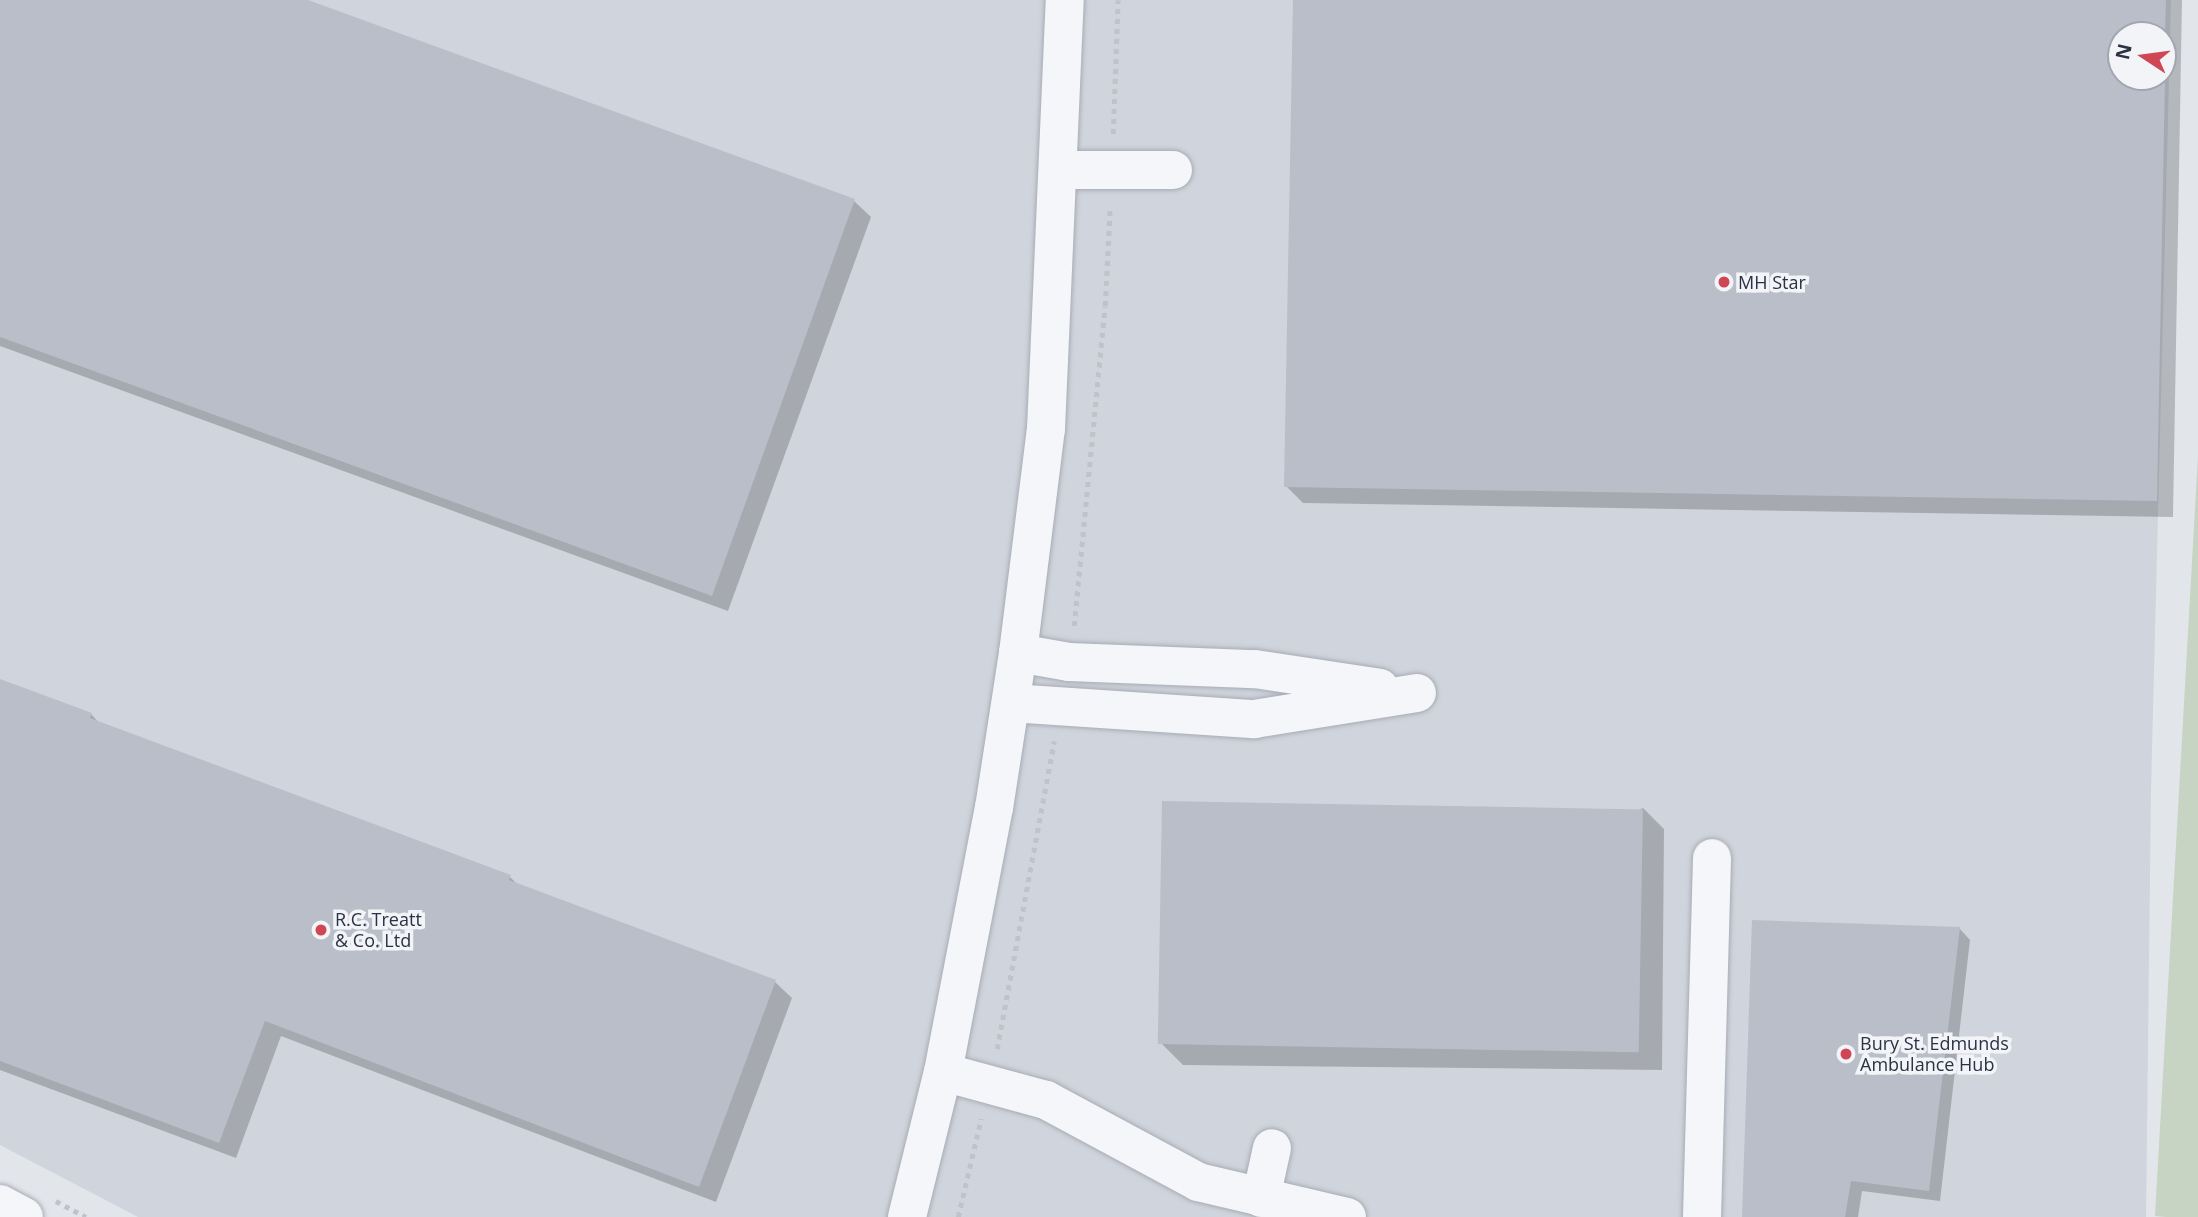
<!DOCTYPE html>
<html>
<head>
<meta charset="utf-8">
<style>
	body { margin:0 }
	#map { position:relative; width:2198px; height:1217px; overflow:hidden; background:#e2e5ea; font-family:"Open Sans",sans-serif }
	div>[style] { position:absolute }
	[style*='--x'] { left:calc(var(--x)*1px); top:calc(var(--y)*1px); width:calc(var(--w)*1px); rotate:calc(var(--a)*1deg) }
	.built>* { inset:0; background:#d0d4dc }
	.green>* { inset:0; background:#c7d4c3 }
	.shadow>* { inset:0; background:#0003 }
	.building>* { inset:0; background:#b9bec8; transform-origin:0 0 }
	.path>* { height:4.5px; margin-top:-2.25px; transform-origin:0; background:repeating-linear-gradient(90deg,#c0c3ca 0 5px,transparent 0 10px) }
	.roads { filter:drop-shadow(0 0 2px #a7acb5) drop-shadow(0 0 2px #a7acb5) }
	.minor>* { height:38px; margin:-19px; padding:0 19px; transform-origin:19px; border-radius:19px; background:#f5f6f9 }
	.dots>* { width:19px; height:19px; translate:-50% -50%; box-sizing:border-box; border:4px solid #f2f4f8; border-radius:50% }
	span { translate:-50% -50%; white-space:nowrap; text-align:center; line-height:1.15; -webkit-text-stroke:7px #f2f4f8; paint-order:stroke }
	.poi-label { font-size:18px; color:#2a3243 }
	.left { translate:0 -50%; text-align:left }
	.north { position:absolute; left:2107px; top:21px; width:70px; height:70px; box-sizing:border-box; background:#f2f4f8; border:2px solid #a2a6b0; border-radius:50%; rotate:283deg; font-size:19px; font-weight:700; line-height:28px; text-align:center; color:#2a3243 }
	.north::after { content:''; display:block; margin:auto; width:24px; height:32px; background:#cf4755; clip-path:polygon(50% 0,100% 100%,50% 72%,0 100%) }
</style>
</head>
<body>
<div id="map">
	<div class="built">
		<i style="clip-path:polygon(evenodd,0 0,2171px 0,2151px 790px,2146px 1217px,138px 1217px,0 1145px,0 0,2121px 35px,2163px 35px,2163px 77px,2121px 77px,2121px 35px)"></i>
	</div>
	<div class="green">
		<i style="clip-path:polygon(2198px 456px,2198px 1217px,2166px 1217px,2155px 1216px)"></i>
	</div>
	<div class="shadow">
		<i style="clip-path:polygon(0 0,303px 0,854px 201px,871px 217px,728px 611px,0 346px)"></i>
		<i style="clip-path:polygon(evenodd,1295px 0,2182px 0,2173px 517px,1303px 503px,1286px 486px,1295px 0,2121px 35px,2163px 35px,2163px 77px,2121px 77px,2121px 35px)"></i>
		<i style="clip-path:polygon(0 680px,91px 714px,100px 724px,510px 877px,518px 885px,775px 982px,792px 998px,716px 1202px,281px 1036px,236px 1158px,0 1070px)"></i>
		<i style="clip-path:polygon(1643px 808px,1664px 829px,1662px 1070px,1183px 1065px,1161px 1043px)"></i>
		<i style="clip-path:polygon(1959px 928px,1970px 940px,1940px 1201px,1862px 1191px,1858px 1217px,1744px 1217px)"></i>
	</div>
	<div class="building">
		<i style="clip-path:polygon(0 0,308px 0,855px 199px,712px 596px,0 337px)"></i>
		<i style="clip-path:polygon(1293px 0,2166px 0,2165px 35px,2121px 35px,2121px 77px,2165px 77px,2157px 501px,1284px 487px)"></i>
		<i style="clip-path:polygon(0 679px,92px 713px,90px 718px,511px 875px,509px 880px,776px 980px,699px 1187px,265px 1021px,219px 1143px,0 1061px)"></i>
		<i style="left:1162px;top:801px;width:481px;height:243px;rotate:1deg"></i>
		<i style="clip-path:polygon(1752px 920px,1960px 927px,1929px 1191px,1851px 1181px,1845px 1217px,1742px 1217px)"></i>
	</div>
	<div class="path">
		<i style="--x:1113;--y:134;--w:134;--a:-87.9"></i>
		<i style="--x:1074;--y:626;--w:321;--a:-84.5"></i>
		<i style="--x:1105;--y:306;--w:100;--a:-87.1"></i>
		<i style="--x:997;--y:1049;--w:313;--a:-79.5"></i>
		<i style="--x:56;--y:1201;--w:34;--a:28"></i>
		<i style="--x:958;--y:1217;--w:101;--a:-76.8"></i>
	</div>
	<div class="roads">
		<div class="minor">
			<i style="--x:1059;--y:170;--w:114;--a:0"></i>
			<i style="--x:1018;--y:653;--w:52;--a:10"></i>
			<i style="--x:1069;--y:662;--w:186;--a:2.2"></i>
			<i style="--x:1255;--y:669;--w:126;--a:8.6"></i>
			<i style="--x:1011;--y:703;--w:244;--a:3.8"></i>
			<i style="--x:1254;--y:719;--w:165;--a:-9.1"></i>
			<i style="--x:943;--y:1072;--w:107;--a:15.2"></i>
			<i style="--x:1046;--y:1100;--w:173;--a:28.3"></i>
			<i style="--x:1198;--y:1182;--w:153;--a:13.2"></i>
			<i style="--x:1261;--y:1198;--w:51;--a:-77.6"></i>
			<i style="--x:0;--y:1204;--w:27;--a:28"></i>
			<i style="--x:907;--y:1217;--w:149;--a:-76.1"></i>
			<i style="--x:943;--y:1072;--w:269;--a:-79.1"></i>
			<i style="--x:994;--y:808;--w:157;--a:-81.2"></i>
			<i style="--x:1018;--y:653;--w:226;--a:-82.9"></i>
			<i style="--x:1046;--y:429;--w:429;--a:-87.5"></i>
			<i style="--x:1702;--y:1217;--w:359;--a:-88.4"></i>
		</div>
	</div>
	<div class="dots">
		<i style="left:1724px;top:282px;background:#cf4755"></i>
		<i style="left:321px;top:930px;background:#cf4755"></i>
		<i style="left:1846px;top:1054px;background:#cf4755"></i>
	</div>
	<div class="poi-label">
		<span class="left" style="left:1738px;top:282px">MH Star</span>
		<span class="left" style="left:335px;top:930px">R.C. Treatt<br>&amp; Co. Ltd</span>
		<span class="left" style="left:1860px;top:1054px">Bury St. Edmunds<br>Ambulance Hub</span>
	</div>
	<div class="north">N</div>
</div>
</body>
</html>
